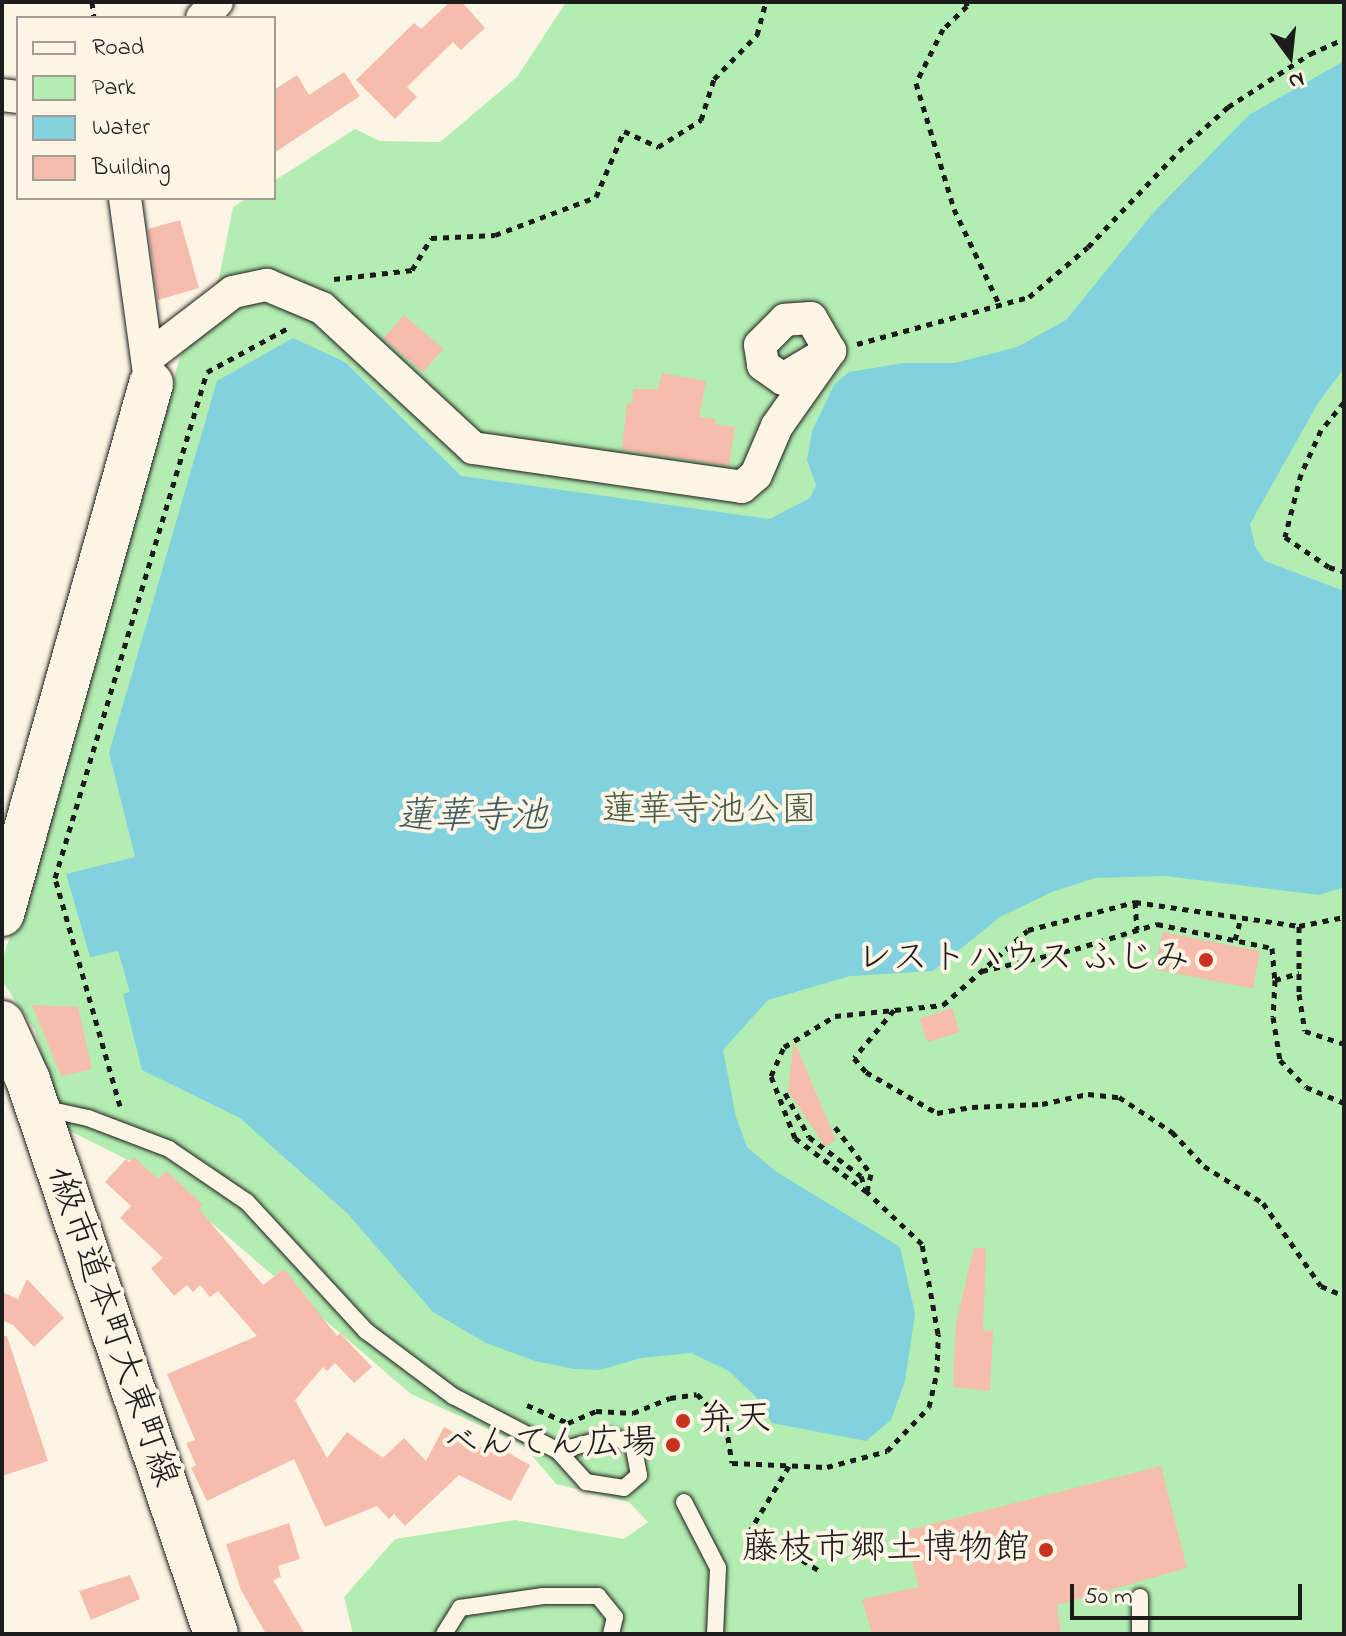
<!DOCTYPE html>
<html>
<head>
<meta charset="utf-8">
<style>
	body { margin:0 }
	#map { position:relative; width:1346px; height:1636px; overflow:hidden; background:#fcf5e5; font-family:"Indie Flower","Klee One",sans-serif }
	div>[style] { position:absolute }
	[style*='--x'] { left:calc(var(--x)*1px); top:calc(var(--y)*1px); width:calc(var(--w)*1px); rotate:calc(var(--a)*1deg) }
	.green>* { inset:0; background:#b3edb1 }
	.water>* { inset:0; background:#82d1df }
	.building>* { inset:0; background:#f6bdad; transform-origin:0 0 }
	.path>* { height:5px; margin-top:-2.5px; transform-origin:0; background:repeating-linear-gradient(90deg,#1c1c1c 0 6px,transparent 0 12px) }
	.roads { filter:drop-shadow(0 0 2px #1c1c1c) drop-shadow(0 0 2px #1c1c1c) }
	.lane>* { height:16px; margin:-8px; padding:0 8px; transform-origin:8px; border-radius:8px; background:#fcf5e5 }
	.street>* { height:32px; margin:-16px; padding:0 16px; transform-origin:16px; border-radius:16px; background:#fcf5e5 }
	.secondary>* { height:44px; margin:-22px; padding:0 22px; transform-origin:22px; border-radius:22px; background:#fcf5e5 }
	.dots>* { width:22px; height:22px; translate:-50% -50%; box-sizing:border-box; border:4px solid #fcf5e5; border-radius:50% }
	span { translate:-50% -50%; white-space:nowrap; text-align:center; line-height:1.15; -webkit-text-stroke:8px #fcf5e5; paint-order:stroke }
	.park-label { font-size:36px; color:#495b49 }
	.poi-label { font-size:36px; color:#1c1c1c }
	.right { translate:-100% -50%; text-align:right }
	.left { translate:0 -50%; text-align:left }
	.street-label { font-size:36px; color:#1c1c1c }
	.water-label { font-size:38px; color:#405b60; font-style:italic }
	.frame { position:absolute; inset:0; border:4px solid #1c1c1c; pointer-events:none }
	.legend { position:absolute; left:16px; top:16px; width:260px; height:184px; box-sizing:border-box; background:#fcf5e5; border:2px solid #a29e95; margin:0; padding:10px 14px; list-style:none; font-size:24px; color:#1c1c1c }
	.legend li { display:flex; align-items:center; gap:16px; height:40px }
	.legend b { width:40px; border:2px solid #a29e95 }
	.north { position:absolute; left:1250px; top:16px; width:80px; height:80px; -webkit-text-stroke:6px #fcf5e5; paint-order:stroke; rotate:165deg; font-size:22px; font-weight:700; line-height:32px; text-align:center; color:#1c1c1c }
	.north::after { content:''; display:block; margin:auto; width:28px; height:36px; background:#1c1c1c; clip-path:polygon(50% 0,100% 100%,50% 72%,0 100%) }
	.scale { position:absolute; left:1070px; top:1584px; width:232px; height:36px; box-sizing:border-box; border:4px solid #1c1c1c; border-top:0; padding-left:10px; font-size:24px; line-height:28px; white-space:nowrap; color:#1c1c1c; -webkit-text-stroke:6px #fcf5e5; paint-order:stroke }
</style>
</head>
<body>
<div id="map">
	<div class="green">
		<i style="clip-path:polygon(566px 2px,1344px 2px,1344px 1634px,353px 1634px,344px 1597px,395px 1539px,515px 1520px,624px 1539px,648px 1522px,629px 1502px,556px 1484px,523px 1445px,411px 1394px,213px 1224px,136px 1164px,60px 1126px,35px 1030px,2px 981px,2px 961px,34px 862px,180px 357px,219px 278px,233px 207px,248px 198px,274px 198px,274px 181px,355px 129px,380px 141px,440px 142px,517px 77px)"></i>
	</div>
	<div class="water">
		<i style="clip-path:polygon(1344px 61px,1344px 368px,1318px 403px,1250px 524px,1255px 546px,1265px 561px,1344px 591px,1344px 887px,1319px 895px,1165px 876px,1095px 878px,1052px 892px,1000px 917px,933px 971px,850px 976px,768px 1000px,723px 1050px,736px 1117px,747px 1147px,775px 1171px,900px 1247px,915px 1314px,905px 1381px,891px 1420px,866px 1441px,772px 1423px,755px 1396px,729px 1371px,691px 1353px,641px 1358px,600px 1370px,574px 1369px,535px 1361px,486px 1343px,433px 1312px,347px 1213px,240px 1118px,142px 1070px,123px 994px,130px 992px,118px 951px,90px 957px,66px 874px,135px 857px,109px 753px,217px 381px,293px 338px,345px 362px,461px 476px,770px 519px,810px 498px,816px 485px,807px 460px,812px 431px,834px 385px,849px 372px,904px 363px,955px 363px,1017px 347px,1066px 320px,1153px 213px,1249px 115px)"></i>
	</div>
	<div class="building">
		<i style="clip-path:polygon(450px 2px,462px 2px,485px 28px,461px 50px,453px 42px,407px 87px,417px 97px,395px 119px,356px 80px,414px 23px,421px 29px)"></i>
		<i style="clip-path:polygon(344px 72px,360px 96px,274px 153px,274px 90px,297px 75px,309px 95px)"></i>
		<i style="clip-path:polygon(180px 220px,199px 288px,158px 300px,148px 229px)"></i>
		<i style="left:404px;top:315px;width:52px;height:31px;rotate:41deg"></i>
		<i style="clip-path:polygon(662px 373px,706px 381px,699px 417px,716px 419px,715px 424px,735px 427px,729px 466px,622px 450px,627px 403px,632px 404px,633px 389px,658px 389px)"></i>
		<i style="left:1162px;top:932px;width:100px;height:38px;rotate:11deg"></i>
		<i style="clip-path:polygon(32px 1005px,78px 1007px,92px 1069px,61px 1076px)"></i>
		<i style="left:952px;top:1008px;width:25px;height:34px;rotate:72deg"></i>
		<i style="clip-path:polygon(794px 1041px,836px 1140px,825px 1146px,788px 1091px)"></i>
		<i style="clip-path:polygon(134px 1157px,158px 1179px,166px 1171px,203px 1205px,199px 1209px,263px 1285px,284px 1269px,337px 1336px,340px 1333px,372px 1367px,354px 1383px,335px 1363px,327px 1371px,323px 1367px,295px 1400px,327px 1458px,347px 1432px,383px 1458px,404px 1438px,426px 1461px,444px 1427px,492px 1453px,496px 1446px,530px 1465px,511px 1501px,459px 1475px,405px 1526px,394px 1514px,389px 1519px,377px 1506px,325px 1527px,294px 1459px,207px 1501px,191px 1468px,196px 1465px,186px 1443px,195px 1440px,167px 1374px,257px 1336px,218px 1291px,210px 1297px,200px 1285px,193px 1292px,187px 1285px,174px 1296px,151px 1268px,163px 1258px,120px 1218px,131px 1206px,105px 1182px,126px 1159px,129px 1162px)"></i>
		<i style="clip-path:polygon(974px 1247px,986px 1249px,983px 1331px,993px 1330px,990px 1391px,953px 1387px,956px 1324px)"></i>
		<i style="clip-path:polygon(27px 1279px,64px 1318px,34px 1347px,13px 1325px,2px 1320px,2px 1292px,18px 1299px)"></i>
		<i style="clip-path:polygon(2px 1336px,7px 1336px,48px 1461px,2px 1476px)"></i>
		<i style="clip-path:polygon(1161px 1466px,1187px 1568px,1057px 1605px,1061px 1634px,872px 1634px,862px 1599px,919px 1587px,904px 1531px)"></i>
		<i style="clip-path:polygon(289px 1523px,300px 1559px,278px 1566px,281px 1577px,273px 1580px,305px 1634px,266px 1634px,241px 1590px,226px 1544px)"></i>
		<i style="clip-path:polygon(130px 1575px,140px 1599px,91px 1620px,79px 1591px)"></i>
	</div>
	<div class="path">
		<i style="--x:92;--y:2;--w:16;--a:83"></i>
		<i style="--x:966;--y:2;--w:4;--a:76"></i>
		<i style="--x:967;--y:6;--w:33;--a:136"></i>
		<i style="--x:943;--y:29;--w:60;--a:116.6"></i>
		<i style="--x:916;--y:83;--w:132;--a:73.2"></i>
		<i style="--x:954;--y:209;--w:107;--a:64.6"></i>
		<i style="--x:334;--y:279;--w:79;--a:-6.6"></i>
		<i style="--x:412;--y:270;--w:37;--a:-59"></i>
		<i style="--x:431;--y:238;--w:64;--a:-2.7"></i>
		<i style="--x:495;--y:235;--w:108;--a:-20.6"></i>
		<i style="--x:596;--y:197;--w:72;--a:-67"></i>
		<i style="--x:624;--y:131;--w:38;--a:25"></i>
		<i style="--x:658;--y:147;--w:51;--a:-32.1"></i>
		<i style="--x:701;--y:120;--w:43;--a:-72.4"></i>
		<i style="--x:714;--y:79;--w:62;--a:-45.7"></i>
		<i style="--x:757;--y:35;--w:34;--a:-75"></i>
		<i style="--x:857;--y:344;--w:178;--a:-15.3"></i>
		<i style="--x:1029;--y:297;--w:77;--a:-40.3"></i>
		<i style="--x:1088;--y:247;--w:132;--a:-46.5"></i>
		<i style="--x:1179;--y:151;--w:66;--a:-41.9"></i>
		<i style="--x:1228;--y:107;--w:98;--a:-32.9"></i>
		<i style="--x:1310;--y:54;--w:37;--a:-24"></i>
		<i style="--x:1344;--y:402;--w:36;--a:129"></i>
		<i style="--x:1321;--y:430;--w:48;--a:114.4"></i>
		<i style="--x:1301;--y:474;--w:65;--a:104.3"></i>
		<i style="--x:1285;--y:537;--w:53;--a:34.3"></i>
		<i style="--x:1329;--y:567;--w:16;--a:18"></i>
		<i style="--x:1135;--y:902;--w:28;--a:86"></i>
		<i style="--x:1299;--y:926;--w:68;--a:90"></i>
		<i style="--x:1299;--y:994;--w:37;--a:81"></i>
		<i style="--x:1305;--y:1031;--w:41;--a:18.4"></i>
		<i style="--x:1235;--y:940;--w:23;--a:-75"></i>
		<i style="--x:982;--y:971;--w:96;--a:-13.3"></i>
		<i style="--x:1075;--y:949;--w:86;--a:-17"></i>
		<i style="--x:1157;--y:924;--w:117;--a:11.8"></i>
		<i style="--x:1272;--y:948;--w:32;--a:85"></i>
		<i style="--x:1275;--y:980;--w:37;--a:93"></i>
		<i style="--x:1273;--y:1017;--w:44;--a:80.8"></i>
		<i style="--x:1280;--y:1060;--w:37;--a:46"></i>
		<i style="--x:1306;--y:1087;--w:41;--a:22.8"></i>
		<i style="--x:1275;--y:980;--w:25;--a:-16"></i>
		<i style="--x:894;--y:1010;--w:62;--a:129.8"></i>
		<i style="--x:854;--y:1058;--w:18;--a:49"></i>
		<i style="--x:866;--y:1072;--w:82;--a:30"></i>
		<i style="--x:937;--y:1113;--w:36;--a:-10"></i>
		<i style="--x:972;--y:1107;--w:70;--a:-2.5"></i>
		<i style="--x:1042;--y:1104;--w:47;--a:-12.3"></i>
		<i style="--x:1088;--y:1094;--w:31;--a:6"></i>
		<i style="--x:1119;--y:1097;--w:64;--a:33.4"></i>
		<i style="--x:1172;--y:1132;--w:47;--a:46.7"></i>
		<i style="--x:1204;--y:1166;--w:70;--a:32.1"></i>
		<i style="--x:1263;--y:1203;--w:101;--a:55.1"></i>
		<i style="--x:1321;--y:1286;--w:25;--a:23"></i>
		<i style="--x:785;--y:1093;--w:50;--a:61.4"></i>
		<i style="--x:809;--y:1137;--w:65;--a:36.9"></i>
		<i style="--x:861;--y:1176;--w:16;--a:72"></i>
		<i style="--x:120;--y:1106;--w:237;--a:-105.9"></i>
		<i style="--x:55;--y:878;--w:528;--a:-73.28"></i>
		<i style="--x:207;--y:372;--w:92;--a:-28.5"></i>
		<i style="--x:835;--y:1127;--w:59;--a:52.5"></i>
		<i style="--x:871;--y:1174;--w:17;--a:103"></i>
		<i style="--x:527;--y:1405;--w:45;--a:23.7"></i>
		<i style="--x:568;--y:1423;--w:30;--a:-23"></i>
		<i style="--x:596;--y:1411;--w:37;--a:3"></i>
		<i style="--x:633;--y:1413;--w:40;--a:-22"></i>
		<i style="--x:670;--y:1398;--w:27;--a:-8"></i>
		<i style="--x:697;--y:1394;--w:42;--a:46.9"></i>
		<i style="--x:726;--y:1425;--w:38;--a:81"></i>
		<i style="--x:732;--y:1463;--w:95;--a:2.4"></i>
		<i style="--x:827;--y:1467;--w:62;--a:-14.9"></i>
		<i style="--x:887;--y:1451;--w:61;--a:-46.3"></i>
		<i style="--x:929;--y:1407;--w:36;--a:-77"></i>
		<i style="--x:937;--y:1372;--w:38;--a:-88"></i>
		<i style="--x:938;--y:1334;--w:91;--a:-100.1"></i>
		<i style="--x:922;--y:1244;--w:76;--a:-136.6"></i>
		<i style="--x:867;--y:1192;--w:90;--a:-143.1"></i>
		<i style="--x:795;--y:1138;--w:66;--a:-111.2"></i>
		<i style="--x:771;--y:1076;--w:32;--a:-66"></i>
		<i style="--x:784;--y:1047;--w:60;--a:-31.3"></i>
		<i style="--x:835;--y:1016;--w:109;--a:-5.8"></i>
		<i style="--x:943;--y:1005;--w:113;--a:-41.4"></i>
		<i style="--x:1028;--y:930;--w:111;--a:-14.7"></i>
		<i style="--x:1135;--y:902;--w:166;--a:8.3"></i>
		<i style="--x:1299;--y:926;--w:46;--a:-11.3"></i>
		<i style="--x:789;--y:1466;--w:74;--a:121.1"></i>
		<i style="--x:751;--y:1529;--w:81;--a:31.3"></i>
	</div>
	<div class="roads">
		<div class="lane">
			<i style="--x:42;--y:1108;--w:47;--a:12.3"></i>
			<i style="--x:88;--y:1118;--w:87;--a:20.9"></i>
			<i style="--x:169;--y:1149;--w:94;--a:34.2"></i>
			<i style="--x:247;--y:1202;--w:176;--a:47.3"></i>
			<i style="--x:366;--y:1331;--w:109;--a:36.8"></i>
			<i style="--x:453;--y:1396;--w:119;--a:27.6"></i>
			<i style="--x:558;--y:1451;--w:42;--a:47.9"></i>
			<i style="--x:586;--y:1482;--w:38;--a:9"></i>
			<i style="--x:624;--y:1488;--w:20;--a:-41"></i>
			<i style="--x:639;--y:1475;--w:32;--a:-101"></i>
			<i style="--x:633;--y:1444;--w:23;--a:-162"></i>
			<i style="--x:611;--y:1437;--w:55;--a:165.2"></i>
			<i style="--x:684;--y:1502;--w:74;--a:62.7"></i>
			<i style="--x:718;--y:1568;--w:66;--a:92.6"></i>
			<i style="--x:444;--y:1634;--w:31;--a:-58"></i>
			<i style="--x:460;--y:1608;--w:84;--a:-8.2"></i>
			<i style="--x:543;--y:1596;--w:55;--a:0"></i>
			<i style="--x:598;--y:1596;--w:27;--a:51"></i>
			<i style="--x:615;--y:1617;--w:17;--a:103"></i>
			<i style="--x:1140;--y:1634;--w:37;--a:-90"></i>
		</div>
		<div class="street">
			<i style="--x:202;--y:18;--w:22;--a:-47"></i>
			<i style="--x:2;--y:95;--w:16;--a:7"></i>
			<i style="--x:125;--y:198;--w:177;--a:82.2"></i>
			<i style="--x:147;--y:358;--w:108;--a:-37.5"></i>
			<i style="--x:233;--y:292;--w:35;--a:-12"></i>
			<i style="--x:267;--y:285;--w:60;--a:22.7"></i>
			<i style="--x:322;--y:308;--w:206;--a:42.8"></i>
			<i style="--x:473;--y:448;--w:272;--a:8.2"></i>
			<i style="--x:742;--y:487;--w:18;--a:-41"></i>
			<i style="--x:756;--y:475;--w:53;--a:-66.8"></i>
			<i style="--x:777;--y:426;--w:92;--a:-54.8"></i>
			<i style="--x:830;--y:351;--w:38;--a:-120"></i>
			<i style="--x:811;--y:318;--w:26;--a:176"></i>
			<i style="--x:785;--y:320;--w:35;--a:135"></i>
			<i style="--x:760;--y:345;--w:20;--a:81"></i>
			<i style="--x:763;--y:365;--w:24;--a:35"></i>
			<i style="--x:783;--y:379;--w:55;--a:-30.8"></i>
		</div>
		<div class="secondary">
			<i style="--x:2;--y:914;--w:551;--a:-74.3"></i>
			<i style="--x:2;--y:1023;--w:63;--a:65.5"></i>
			<i style="--x:28;--y:1080;--w:585;--a:71.26"></i>
		</div>
	</div>
	<div class="dots">
		<i style="left:1206px;top:960px;background:#c8321e"></i>
		<i style="left:683px;top:1421px;background:#c8321e"></i>
		<i style="left:673px;top:1445px;background:#c8321e"></i>
		<i style="left:1046px;top:1550px;background:#c8321e"></i>
	</div>
	<div class="park-label">
		<span style="left:709px;top:812px">蓮華寺池公園</span>
	</div>
	<div class="poi-label">
		<span class="right" style="left:1190px;top:960px">レストハウス ふじみ</span>
		<span class="left" style="left:699px;top:1421px">弁天</span>
		<span class="right" style="left:657px;top:1445px">べんてん広場</span>
		<span class="right" style="left:1030px;top:1550px">藤枝市郷土博物館</span>
	</div>
	<div class="street-label">
		<span style="left:111px;top:1327px;rotate:71deg">1級市道本町大東町線</span>
	</div>
	<div class="water-label">
		<span style="left:472px;top:819px">蓮華寺池</span>
	</div>
	<div class="frame"></div>
	<ul class="legend">
	<li><b style="height:10px;background:#fcf5e5"></b>Road</li>
	<li><b style="height:22px;background:#b3edb1"></b>Park</li>
	<li><b style="height:22px;background:#82d1df"></b>Water</li>
	<li><b style="height:22px;background:#f6bdad"></b>Building</li>
	</ul>
	<div class="north">N</div>
	<div class="scale">50 m</div>
</div>
</body>
</html>
